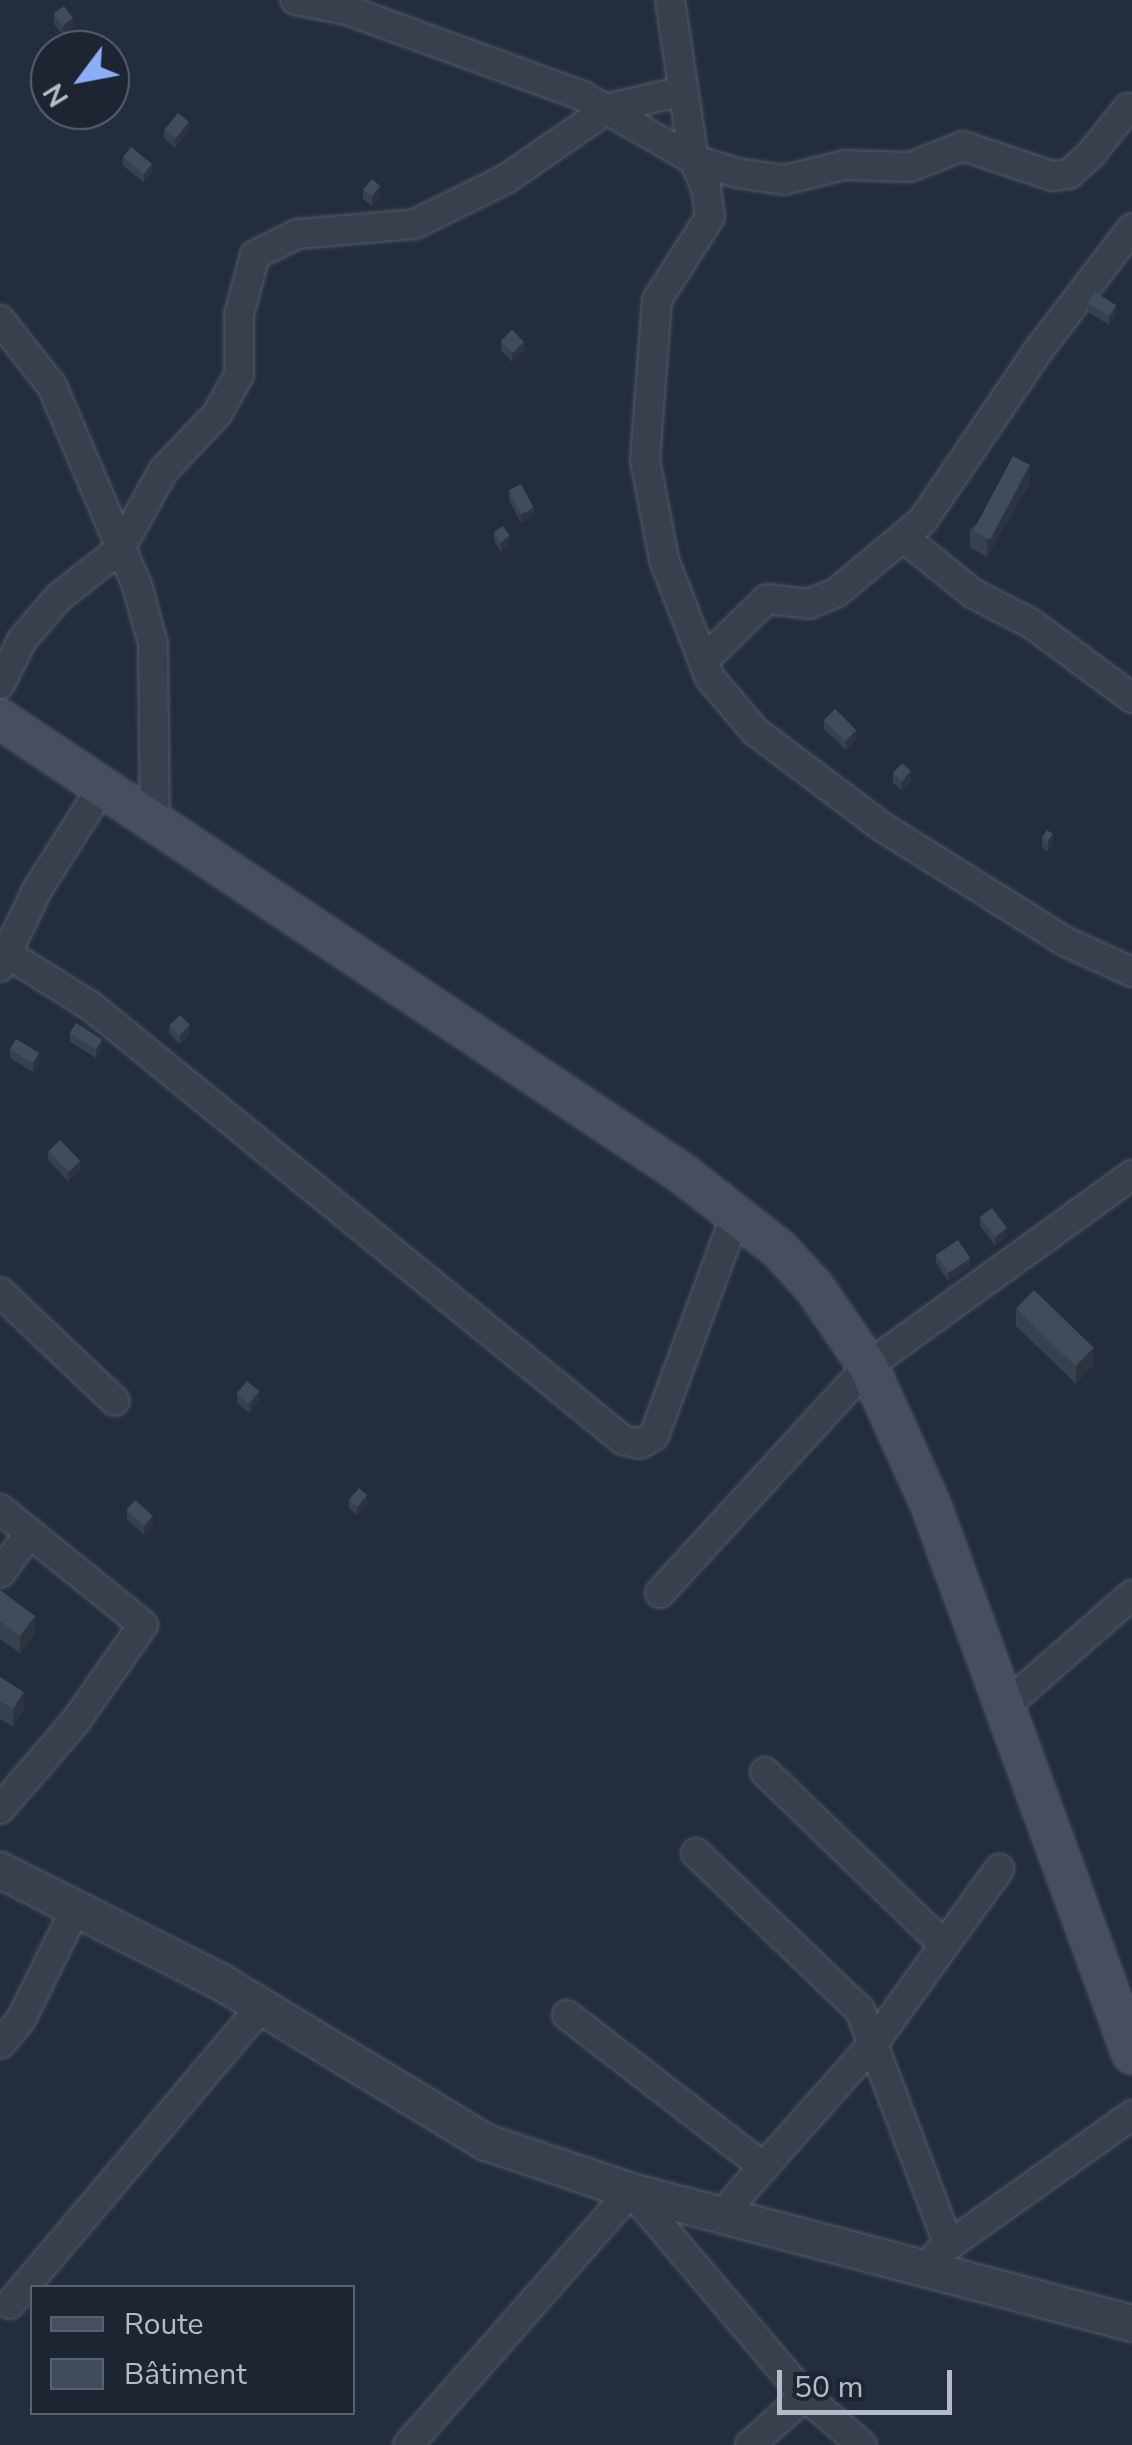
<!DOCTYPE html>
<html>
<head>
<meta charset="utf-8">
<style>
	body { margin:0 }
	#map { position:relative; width:1132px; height:2445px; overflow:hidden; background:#242d3d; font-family:"Nunito Sans",sans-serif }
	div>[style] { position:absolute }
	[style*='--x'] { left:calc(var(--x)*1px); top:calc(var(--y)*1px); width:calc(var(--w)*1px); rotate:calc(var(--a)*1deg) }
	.roads { filter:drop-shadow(0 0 2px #535b68) drop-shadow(0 0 2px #535b68) }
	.minor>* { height:28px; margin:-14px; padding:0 14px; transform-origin:14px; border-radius:14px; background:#38404d }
	.tertiary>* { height:35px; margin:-17.5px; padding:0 17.5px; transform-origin:17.5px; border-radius:17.5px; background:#38404d }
	.secondary>* { height:38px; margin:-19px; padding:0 19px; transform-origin:19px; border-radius:19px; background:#464e60 }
	.wall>* { inset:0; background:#37404f }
	.shaded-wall>* { inset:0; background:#2d3440 }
	.building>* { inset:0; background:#404b5c; transform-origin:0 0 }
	span { translate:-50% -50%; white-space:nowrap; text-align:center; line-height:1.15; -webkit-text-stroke:9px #1d2532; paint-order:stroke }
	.legend { position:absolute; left:30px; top:2285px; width:325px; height:130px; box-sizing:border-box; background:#1d2532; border:2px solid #59616e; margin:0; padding:12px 18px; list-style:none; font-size:30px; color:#b4bbc8 }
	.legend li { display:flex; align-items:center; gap:20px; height:50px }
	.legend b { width:50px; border:2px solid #59616e }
	.north { position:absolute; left:30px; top:30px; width:100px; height:100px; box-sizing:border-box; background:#1d2532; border:2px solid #59616e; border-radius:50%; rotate:238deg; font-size:28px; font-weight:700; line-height:40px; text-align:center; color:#b4bbc8 }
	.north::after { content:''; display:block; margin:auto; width:35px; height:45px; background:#8baff6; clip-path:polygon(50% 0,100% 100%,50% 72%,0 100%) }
	.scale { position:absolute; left:777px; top:2370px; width:175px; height:45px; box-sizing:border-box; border:5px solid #b4bbc8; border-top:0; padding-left:12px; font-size:30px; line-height:35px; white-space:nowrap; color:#b4bbc8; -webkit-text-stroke:8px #1d2532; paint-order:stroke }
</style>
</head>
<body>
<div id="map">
	<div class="roads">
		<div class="minor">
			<i style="--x:295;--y:0;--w:53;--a:10.9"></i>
			<i style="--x:347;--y:10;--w:251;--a:20"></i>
			<i style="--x:583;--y:96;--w:128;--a:30"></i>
			<i style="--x:694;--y:160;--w:45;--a:16.8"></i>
			<i style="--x:737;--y:173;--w:48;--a:8.5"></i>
			<i style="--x:784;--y:180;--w:63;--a:-13.8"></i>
			<i style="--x:845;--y:165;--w:65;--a:1.8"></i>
			<i style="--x:910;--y:167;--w:57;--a:-21.6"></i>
			<i style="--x:963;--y:146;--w:94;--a:18.6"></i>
			<i style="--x:1052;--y:176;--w:17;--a:-7"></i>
			<i style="--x:1069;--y:174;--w:30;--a:-42"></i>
			<i style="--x:1091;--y:154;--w:59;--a:-51.2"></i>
			<i style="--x:1128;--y:108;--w:5;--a:37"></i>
			<i style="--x:670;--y:0;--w:162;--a:81.5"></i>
			<i style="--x:694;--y:160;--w:30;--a:67"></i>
			<i style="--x:706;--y:188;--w:29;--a:82"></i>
			<i style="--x:710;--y:217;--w:98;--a:122.6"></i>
			<i style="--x:657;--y:300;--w:160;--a:94.3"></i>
			<i style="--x:645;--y:460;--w:102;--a:79.2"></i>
			<i style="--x:664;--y:560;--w:127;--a:68.7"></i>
			<i style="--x:710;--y:678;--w:70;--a:49.7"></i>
			<i style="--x:755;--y:731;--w:158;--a:37"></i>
			<i style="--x:881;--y:826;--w:216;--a:32.1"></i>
			<i style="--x:1064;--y:941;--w:75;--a:24.5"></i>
			<i style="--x:0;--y:320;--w:84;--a:51.8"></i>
			<i style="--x:52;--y:386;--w:216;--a:66.9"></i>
			<i style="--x:137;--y:585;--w:61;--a:74.8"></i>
			<i style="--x:153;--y:644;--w:177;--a:89.4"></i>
			<i style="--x:903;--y:537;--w:91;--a:38.8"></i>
			<i style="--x:974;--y:594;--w:65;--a:27.3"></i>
			<i style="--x:1032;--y:624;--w:124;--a:36.5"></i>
			<i style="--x:703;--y:661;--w:89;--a:-44.1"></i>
			<i style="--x:767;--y:599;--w:42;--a:6.8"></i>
			<i style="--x:809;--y:604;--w:30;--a:-23"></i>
			<i style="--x:837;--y:592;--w:112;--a:-39.9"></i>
			<i style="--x:923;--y:520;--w:203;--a:-55.8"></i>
			<i style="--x:1037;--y:352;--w:156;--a:-52.5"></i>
			<i style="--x:0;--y:684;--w:49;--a:-63.4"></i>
			<i style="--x:22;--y:640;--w:55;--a:-49.4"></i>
			<i style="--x:58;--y:598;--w:79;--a:-38.3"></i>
			<i style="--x:120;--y:549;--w:89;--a:-61.1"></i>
			<i style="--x:163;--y:471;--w:79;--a:-46.5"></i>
			<i style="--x:217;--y:414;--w:45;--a:-60.6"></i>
			<i style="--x:239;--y:375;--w:60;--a:-90"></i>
			<i style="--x:239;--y:315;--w:62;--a:-75.1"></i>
			<i style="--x:255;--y:255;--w:47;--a:-26.6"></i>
			<i style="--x:297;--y:234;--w:118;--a:-4.8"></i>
			<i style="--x:415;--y:224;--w:102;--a:-26.3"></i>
			<i style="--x:506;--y:179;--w:125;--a:-34.6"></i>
			<i style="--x:609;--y:108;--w:76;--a:-12.9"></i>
			<i style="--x:6;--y:953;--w:102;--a:32.1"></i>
			<i style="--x:92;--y:1007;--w:685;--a:39.2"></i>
			<i style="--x:623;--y:1440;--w:17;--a:13"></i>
			<i style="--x:640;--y:1444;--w:16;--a:-30"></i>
			<i style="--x:654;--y:1436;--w:239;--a:-69.7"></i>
			<i style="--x:0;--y:967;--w:85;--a:-64.3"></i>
			<i style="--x:37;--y:890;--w:122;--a:-57.7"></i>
			<i style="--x:0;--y:1292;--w:158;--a:43.5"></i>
			<i style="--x:0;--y:1509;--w:184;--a:39"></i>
			<i style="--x:143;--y:1625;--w:118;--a:125"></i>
			<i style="--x:75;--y:1722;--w:115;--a:130.8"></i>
			<i style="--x:0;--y:1573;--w:50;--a:-53.1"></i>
			<i style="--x:660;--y:1593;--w:308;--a:-47.5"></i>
			<i style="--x:868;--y:1366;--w:326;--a:-35.9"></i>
			<i style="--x:1004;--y:1707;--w:170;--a:-41.2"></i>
			<i style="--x:765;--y:1772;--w:249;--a:44"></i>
			<i style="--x:696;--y:1853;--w:227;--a:43.8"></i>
			<i style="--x:860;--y:2010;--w:251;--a:69.3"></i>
			<i style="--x:567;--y:2015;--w:249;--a:37.7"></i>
			<i style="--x:0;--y:2044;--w:30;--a:-49"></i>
			<i style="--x:20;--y:2021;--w:126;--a:-63.6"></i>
			<i style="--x:721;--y:2215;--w:229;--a:-48.4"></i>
			<i style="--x:873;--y:2044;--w:216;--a:-54.2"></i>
			<i style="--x:938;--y:2253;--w:238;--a:-35.4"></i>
			<i style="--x:10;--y:2304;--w:389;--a:-49.8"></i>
			<i style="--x:408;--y:2445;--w:338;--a:-48.7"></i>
			<i style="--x:631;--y:2191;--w:269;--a:49.7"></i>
			<i style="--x:805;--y:2396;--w:75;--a:40.7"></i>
			<i style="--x:750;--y:2445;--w:74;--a:-41.7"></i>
		</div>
		<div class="tertiary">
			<i style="--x:0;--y:1870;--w:244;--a:26.8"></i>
			<i style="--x:218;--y:1980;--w:313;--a:31.2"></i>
			<i style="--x:486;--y:2142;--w:153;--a:18.7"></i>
			<i style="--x:631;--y:2191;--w:518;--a:14.76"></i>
		</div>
		<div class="secondary">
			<i style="--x:0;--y:719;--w:821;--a:33.67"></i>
			<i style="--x:683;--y:1174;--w:122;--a:38"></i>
			<i style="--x:779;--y:1249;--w:52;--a:47.4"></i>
			<i style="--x:814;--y:1287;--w:96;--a:55.6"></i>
			<i style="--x:868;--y:1366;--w:150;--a:65.7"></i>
			<i style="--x:930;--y:1503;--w:587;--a:69.87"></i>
		</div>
	</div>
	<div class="wall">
		<i style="clip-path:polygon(54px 15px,73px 27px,63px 35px,54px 24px)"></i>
		<i style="clip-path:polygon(164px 129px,189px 131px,175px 148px,164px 138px)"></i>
		<i style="clip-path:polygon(123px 157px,152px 173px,144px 182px,123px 166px)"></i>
		<i style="clip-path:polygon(363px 190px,380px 195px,372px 206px,363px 199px)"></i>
		<i style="clip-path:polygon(1088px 303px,1116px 314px,1109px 325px,1088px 312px)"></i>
		<i style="clip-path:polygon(501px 341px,524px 351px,512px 362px,501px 350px)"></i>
		<i style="clip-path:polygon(1030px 483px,987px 557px,970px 547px,970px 529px)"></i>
		<i style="clip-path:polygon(509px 491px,534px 516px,521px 523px,509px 500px)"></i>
		<i style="clip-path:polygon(494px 532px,510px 545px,501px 552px,494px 541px)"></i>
		<i style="clip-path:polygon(824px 720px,856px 739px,846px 750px,824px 729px)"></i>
		<i style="clip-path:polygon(893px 774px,911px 780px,902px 791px,893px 783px)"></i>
		<i style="clip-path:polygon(1042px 839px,1053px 843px,1048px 852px,1042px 848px)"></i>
		<i style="clip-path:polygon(169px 1025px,190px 1034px,180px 1044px,169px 1034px)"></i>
		<i style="clip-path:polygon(70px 1033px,102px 1048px,96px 1058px,70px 1042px)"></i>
		<i style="clip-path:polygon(10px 1049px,39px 1062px,33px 1072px,10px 1058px)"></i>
		<i style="clip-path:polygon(48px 1151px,80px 1170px,68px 1181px,48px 1160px)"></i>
		<i style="clip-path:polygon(980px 1217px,1007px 1237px,995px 1246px,980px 1226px)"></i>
		<i style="clip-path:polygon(936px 1254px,970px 1267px,948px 1281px,936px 1263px)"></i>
		<i style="clip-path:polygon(1016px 1309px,1094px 1364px,1076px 1384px,1016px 1326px)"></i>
		<i style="clip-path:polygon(237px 1394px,259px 1400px,249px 1413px,237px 1403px)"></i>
		<i style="clip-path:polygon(349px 1499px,367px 1504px,357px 1515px,349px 1508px)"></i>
		<i style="clip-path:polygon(127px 1510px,153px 1525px,144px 1535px,127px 1519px)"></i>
		<i style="clip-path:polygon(0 1590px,35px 1633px,20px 1653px,0 1639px)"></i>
		<i style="clip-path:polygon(0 1677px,24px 1710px,13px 1727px,0 1719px)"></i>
	</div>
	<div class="shaded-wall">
		<i style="clip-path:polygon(73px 18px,73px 27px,63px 35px,63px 26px)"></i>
		<i style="clip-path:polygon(189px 122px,189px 131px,175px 148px,175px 139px)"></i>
		<i style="clip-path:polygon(152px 164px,152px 173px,144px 182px,144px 173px)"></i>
		<i style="clip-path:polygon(380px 186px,380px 195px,372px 206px,372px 197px)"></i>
		<i style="clip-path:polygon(1116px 305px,1116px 314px,1109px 325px,1109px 316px)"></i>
		<i style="clip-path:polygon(524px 342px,524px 351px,512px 362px,512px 353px)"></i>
		<i style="clip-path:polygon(1030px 465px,1030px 483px,987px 557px,987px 539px)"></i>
		<i style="clip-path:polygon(534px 508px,534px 516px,521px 523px,521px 514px)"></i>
		<i style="clip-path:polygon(510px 536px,510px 545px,501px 552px,501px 543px)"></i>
		<i style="clip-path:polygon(856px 730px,856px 739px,846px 750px,846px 741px)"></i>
		<i style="clip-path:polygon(911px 771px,911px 780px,902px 791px,902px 782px)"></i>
		<i style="clip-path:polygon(1053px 834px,1053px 843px,1048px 852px,1048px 843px)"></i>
		<i style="clip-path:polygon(190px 1025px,190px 1034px,180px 1044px,180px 1035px)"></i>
		<i style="clip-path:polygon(102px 1039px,102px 1048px,96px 1058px,96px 1049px)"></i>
		<i style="clip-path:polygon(39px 1053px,39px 1062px,33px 1072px,33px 1063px)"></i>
		<i style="clip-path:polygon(80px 1161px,80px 1170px,68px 1181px,68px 1172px)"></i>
		<i style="clip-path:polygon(1007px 1228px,1007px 1237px,995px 1246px,995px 1238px)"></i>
		<i style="clip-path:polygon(970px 1258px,970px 1267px,948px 1281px,948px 1272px)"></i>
		<i style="clip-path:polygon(1094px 1347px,1094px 1364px,1076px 1384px,1076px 1366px)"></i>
		<i style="clip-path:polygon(259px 1391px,259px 1400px,249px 1413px,249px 1404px)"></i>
		<i style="clip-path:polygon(367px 1495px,367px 1504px,357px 1515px,357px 1506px)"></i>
		<i style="clip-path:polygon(153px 1516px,153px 1525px,144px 1535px,144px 1526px)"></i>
		<i style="clip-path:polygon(35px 1616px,35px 1633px,20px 1653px,20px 1636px)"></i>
		<i style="clip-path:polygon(24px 1692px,24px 1710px,13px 1727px,13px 1709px)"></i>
	</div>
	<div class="building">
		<i style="left:64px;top:6px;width:15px;height:13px;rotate:53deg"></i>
		<i style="left:178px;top:113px;width:14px;height:21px;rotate:39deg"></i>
		<i style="left:131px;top:147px;width:27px;height:13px;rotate:39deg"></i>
		<i style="left:372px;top:179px;width:11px;height:14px;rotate:41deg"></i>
		<i style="left:1095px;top:292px;width:25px;height:13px;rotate:32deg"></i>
		<i style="left:512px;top:330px;width:17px;height:16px;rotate:45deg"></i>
		<i style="left:1013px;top:456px;width:19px;height:85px;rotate:28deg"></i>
		<i style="left:521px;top:484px;width:27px;height:14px;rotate:62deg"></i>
		<i style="left:503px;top:526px;width:12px;height:11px;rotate:55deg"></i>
		<i style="left:835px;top:709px;width:30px;height:16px;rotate:45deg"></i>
		<i style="left:902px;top:763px;width:12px;height:14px;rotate:42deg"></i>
		<i style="left:1047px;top:830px;width:7px;height:10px;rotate:34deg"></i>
		<i style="left:180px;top:1015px;width:14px;height:15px;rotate:45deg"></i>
		<i style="left:76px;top:1023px;width:31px;height:12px;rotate:32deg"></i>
		<i style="left:16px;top:1039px;width:27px;height:12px;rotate:31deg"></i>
		<i style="left:60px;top:1140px;width:29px;height:16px;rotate:46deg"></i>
		<i style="left:992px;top:1208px;width:25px;height:15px;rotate:53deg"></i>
		<i style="left:958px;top:1240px;width:22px;height:26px;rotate:56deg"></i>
		<i style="left:1034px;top:1290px;width:83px;height:26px;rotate:44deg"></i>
		<i style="left:247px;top:1381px;width:16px;height:16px;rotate:40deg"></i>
		<i style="left:359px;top:1488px;width:11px;height:15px;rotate:41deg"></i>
		<i style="left:135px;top:1500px;width:24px;height:13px;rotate:42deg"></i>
		<i style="clip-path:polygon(0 1590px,35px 1616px,20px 1636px,0 1621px)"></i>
		<i style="clip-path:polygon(0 1677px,24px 1692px,13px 1709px,0 1701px)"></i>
	</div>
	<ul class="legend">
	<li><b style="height:12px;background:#464e60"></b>Route</li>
	<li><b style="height:28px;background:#404b5c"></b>Bâtiment</li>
	</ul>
	<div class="north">N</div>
	<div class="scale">50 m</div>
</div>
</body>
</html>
